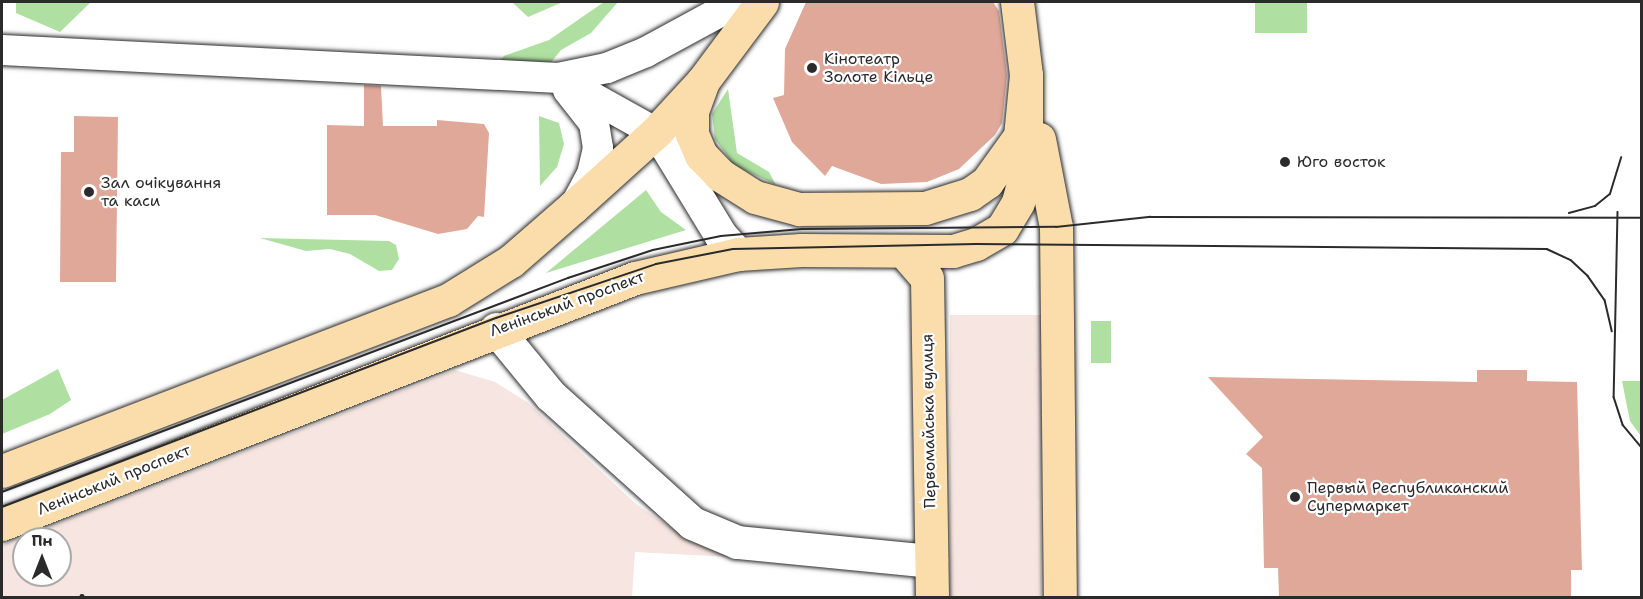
<!DOCTYPE html>
<html>
<head>
<meta charset="utf-8">
<style>
	body { margin:0 }
	#map { position:relative; width:1643px; height:599px; overflow:hidden; background:#fff; font-family:"Shantell Sans",sans-serif }
	div>[style] { position:absolute }
	[style*='--x'] { left:calc(var(--x)*1px); top:calc(var(--y)*1px); width:calc(var(--w)*1px); rotate:calc(var(--a)*1deg) }
	.built>* { inset:0; background:#f6e5e0; transform-origin:0 0 }
	.green>* { inset:0; background:#afe0a1; transform-origin:0 0 }
	.building>* { inset:0; background:#e0a898 }
	.roads { filter:drop-shadow(0 0 2px #2b2b2b) drop-shadow(0 0 2px #2b2b2b) }
	.tertiary>* { height:30px; margin:-15px; padding:0 15px; transform-origin:15px; border-radius:15px; background:#fff }
	.secondary>* { height:33px; margin:-16.5px; padding:0 16.5px; transform-origin:16.5px; border-radius:16.5px; background:#fff }
	.primary>* { height:33px; margin:-16.5px; padding:0 16.5px; transform-origin:16.5px; border-radius:16.5px; background:#faddab }
	.tram>* { height:1.5px; margin:-0.75px; padding:0 0.75px; transform-origin:0.75px; border-radius:0.75px; background:#2b2b2b }
	.rail>* { height:4.5px; margin:-2.25px; padding:0 2.25px; transform-origin:2.25px; border-radius:2.25px; background:#2b2b2b }
	.dots>* { width:16px; height:16px; translate:-50% -50%; box-sizing:border-box; border:3px solid #fff; border-radius:50% }
	span { translate:-50% -50%; white-space:nowrap; text-align:center; line-height:1.15; -webkit-text-stroke:4.5px #fff; paint-order:stroke }
	.poi-label { font-size:16px; color:#2b2b2b }
	.left { translate:0 -50%; text-align:left }
	.street-label { font-size:16px; color:#2b2b2b }
	.frame { position:absolute; inset:0; border:3px solid #2b2b2b; pointer-events:none }
	.north { position:absolute; left:12px; top:527px; width:60px; height:60px; box-sizing:border-box; background:#fff; border:2px solid #aaa; border-radius:50%; rotate:0deg; font-size:16px; font-weight:700; line-height:24px; text-align:center; color:#2b2b2b }
	.north::after { content:''; display:block; margin:auto; width:21px; height:27px; background:#2b2b2b; clip-path:polygon(50% 0,100% 100%,50% 72%,0 100%) }
</style>
</head>
<body>
<div id="map">
	<div class="built">
		<i style="left:1041px;top:315px;width:282px;height:91px;rotate:90deg"></i>
		<i style="clip-path:polygon(evenodd,455px 370px,495px 382px,527px 402px,636px 504px,683px 536px,731px 557px,635px 552px,632px 597px,2px 598px,2px 545px,455px 370px,24px 539px,60px 539px,60px 575px,24px 575px,24px 539px)"></i>
	</div>
	<div class="green">
		<i style="clip-path:polygon(16px 2px,91px 2px,60px 32px,16px 13px)"></i>
		<i style="clip-path:polygon(512px 2px,563px 2px,528px 17px)"></i>
		<i style="clip-path:polygon(604px 2px,618px 2px,591px 33px,561px 50px,548px 66px,497px 64px,504px 56px,549px 40px)"></i>
		<i style="left:1255px;top:2px;width:52px;height:31px"></i>
		<i style="clip-path:polygon(728px 89px,737px 153px,769px 172px,776px 185px,734px 165px,715px 139px,712px 114px)"></i>
		<i style="clip-path:polygon(539px 116px,559px 123px,564px 144px,557px 167px,540px 186px)"></i>
		<i style="clip-path:polygon(646px 190px,661px 212px,686px 230px,546px 273px)"></i>
		<i style="clip-path:polygon(260px 238px,389px 241px,396px 245px,399px 259px,392px 270px,379px 271px,350px 254px,330px 249px,306px 251px)"></i>
		<i style="left:1091px;top:321px;width:20px;height:42px"></i>
		<i style="clip-path:polygon(58px 369px,71px 400px,50px 414px,2px 434px,2px 400px)"></i>
		<i style="clip-path:polygon(1622px 381px,1641px 381px,1641px 436px,1630px 421px)"></i>
	</div>
	<div class="building">
		<i style="clip-path:polygon(806px 2px,993px 2px,999px 11px,1007px 75px,1002px 123px,995px 135px,959px 169px,927px 182px,881px 184px,832px 166px,825px 176px,792px 142px,773px 98px,784px 95px,785px 49px)"></i>
		<i style="clip-path:polygon(364px 85px,381px 86px,383px 126px,437px 126px,437px 120px,484px 124px,489px 133px,484px 217px,478px 216px,467px 229px,438px 234px,375px 215px,327px 215px,327px 125px,364px 126px)"></i>
		<i style="clip-path:polygon(74px 116px,118px 117px,116px 282px,60px 282px,61px 152px,74px 152px)"></i>
		<i style="clip-path:polygon(1477px 370px,1527px 370px,1527px 381px,1577px 382px,1582px 570px,1571px 570px,1571px 597px,1279px 597px,1278px 568px,1264px 568px,1262px 468px,1246px 454px,1263px 437px,1208px 377px,1477px 382px)"></i>
	</div>
	<div class="roads">
		<div class="tertiary">
			<i style="--x:2;--y:50;--w:557;--a:2.88"></i>
			<i style="--x:558;--y:78;--w:50;--a:-11.5"></i>
			<i style="--x:607;--y:68;--w:42;--a:-22.3"></i>
			<i style="--x:646;--y:52;--w:105;--a:-28.5"></i>
			<i style="--x:558;--y:78;--w:135;--a:29.2"></i>
			<i style="--x:568;--y:90;--w:42;--a:51.8"></i>
			<i style="--x:594;--y:123;--w:25;--a:81"></i>
			<i style="--x:598;--y:148;--w:27;--a:103"></i>
			<i style="--x:592;--y:174;--w:32;--a:118"></i>
		</div>
		<div class="secondary">
			<i style="--x:657;--y:131;--w:123;--a:58.6"></i>
			<i style="--x:721;--y:236;--w:25;--a:47"></i>
			<i style="--x:496;--y:329;--w:85;--a:50.7"></i>
			<i style="--x:550;--y:395;--w:191;--a:42"></i>
			<i style="--x:692;--y:523;--w:49;--a:22.9"></i>
			<i style="--x:737;--y:542;--w:195;--a:5.6"></i>
		</div>
		<div class="primary">
			<i style="--x:762;--y:2;--w:99;--a:126.8"></i>
			<i style="--x:703;--y:81;--w:32;--a:110"></i>
			<i style="--x:692;--y:111;--w:23;--a:90"></i>
			<i style="--x:692;--y:134;--w:23;--a:67"></i>
			<i style="--x:701;--y:155;--w:28;--a:46"></i>
			<i style="--x:720;--y:175;--w:41;--a:32.2"></i>
			<i style="--x:755;--y:197;--w:46;--a:15.3"></i>
			<i style="--x:799;--y:209;--w:126;--a:-0.5"></i>
			<i style="--x:925;--y:208;--w:47;--a:-17.3"></i>
			<i style="--x:970;--y:194;--w:21;--a:-35"></i>
			<i style="--x:987;--y:182;--w:57;--a:-54.3"></i>
			<i style="--x:1020;--y:136;--w:61;--a:-84.4"></i>
			<i style="--x:1026;--y:75;--w:74;--a:-97"></i>
			<i style="--x:1039;--y:139;--w:90;--a:79.1"></i>
			<i style="--x:1056;--y:227;--w:371;--a:89.4"></i>
			<i style="--x:905;--y:253;--w:33;--a:49"></i>
			<i style="--x:927;--y:278;--w:320;--a:89.1"></i>
			<i style="--x:2;--y:471;--w:478;--a:-21"></i>
			<i style="--x:448;--y:300;--w:74;--a:-31.8"></i>
			<i style="--x:511;--y:261;--w:82;--a:-41.1"></i>
			<i style="--x:573;--y:207;--w:113;--a:-42.1"></i>
			<i style="--x:657;--y:131;--w:68;--a:-47.4"></i>
			<i style="--x:2;--y:524;--w:679;--a:-21.24"></i>
			<i style="--x:635;--y:278;--w:106;--a:-13.1"></i>
			<i style="--x:738;--y:254;--w:63;--a:-3.6"></i>
			<i style="--x:801;--y:250;--w:152;--a:0.4"></i>
			<i style="--x:953;--y:251;--w:24;--a:-17"></i>
			<i style="--x:976;--y:244;--w:30;--a:-30"></i>
			<i style="--x:1002;--y:229;--w:31;--a:-59"></i>
			<i style="--x:1018;--y:202;--w:31;--a:-75"></i>
			<i style="--x:1026;--y:172;--w:97;--a:-90"></i>
		</div>
	</div>
	<div class="tram">
		<i style="--x:1618;--y:212;--w:185;--a:91.2"></i>
		<i style="--x:1614;--y:397;--w:29;--a:72"></i>
		<i style="--x:1623;--y:425;--w:30;--a:50"></i>
		<i style="--x:1569;--y:213;--w:27;--a:-15"></i>
		<i style="--x:1595;--y:206;--w:19;--a:-39"></i>
		<i style="--x:1610;--y:194;--w:38;--a:-73"></i>
		<i style="--x:2;--y:492;--w:605;--a:-20.71"></i>
		<i style="--x:568;--y:278;--w:89;--a:-18.2"></i>
		<i style="--x:653;--y:250;--w:69;--a:-11.6"></i>
		<i style="--x:721;--y:236;--w:81;--a:-4.9"></i>
		<i style="--x:802;--y:229;--w:254;--a:-0.5"></i>
		<i style="--x:1056;--y:227;--w:95;--a:-6.1"></i>
		<i style="--x:1150;--y:217;--w:492;--a:0.1"></i>
		<i style="--x:2;--y:507;--w:529;--a:-20.94"></i>
		<i style="--x:496;--y:318;--w:169;--a:-18.6"></i>
		<i style="--x:656;--y:264;--w:78;--a:-11"></i>
		<i style="--x:733;--y:249;--w:243;--a:-1.2"></i>
		<i style="--x:976;--y:244;--w:571;--a:0.5"></i>
		<i style="--x:1547;--y:249;--w:26;--a:25"></i>
		<i style="--x:1571;--y:260;--w:23;--a:43"></i>
		<i style="--x:1588;--y:276;--w:29;--a:55"></i>
		<i style="--x:1605;--y:300;--w:32;--a:77"></i>
	</div>
	<div class="rail">
		<i style="--x:82;--y:596;--w:2;--a:90"></i>
	</div>
	<div class="dots">
		<i style="left:812px;top:68px;background:#2b2b2b"></i>
		<i style="left:1285px;top:162px;background:#2b2b2b"></i>
		<i style="left:89px;top:192px;background:#2b2b2b"></i>
		<i style="left:1295px;top:497px;background:#2b2b2b"></i>
	</div>
	<div class="poi-label">
		<span class="left" style="left:824px;top:68px">Кінотеатр<br>Золоте Кільце</span>
		<span class="left" style="left:1297px;top:162px">Юго восток</span>
		<span class="left" style="left:101px;top:192px">Зал очікування<br>та каси</span>
		<span class="left" style="left:1307px;top:497px">Первый Республиканский<br>Супермаркет</span>
	</div>
	<div class="street-label">
		<span style="left:567px;top:304px;rotate:-20deg">Ленінський проспект</span>
		<span style="left:929px;top:421px;rotate:-91deg">Первомайська вулиця</span>
		<span style="left:114px;top:480px;rotate:-22deg">Ленінський проспект</span>
	</div>
	<div class="frame"></div>
	<div class="north">Пн</div>
</div>
</body>
</html>
